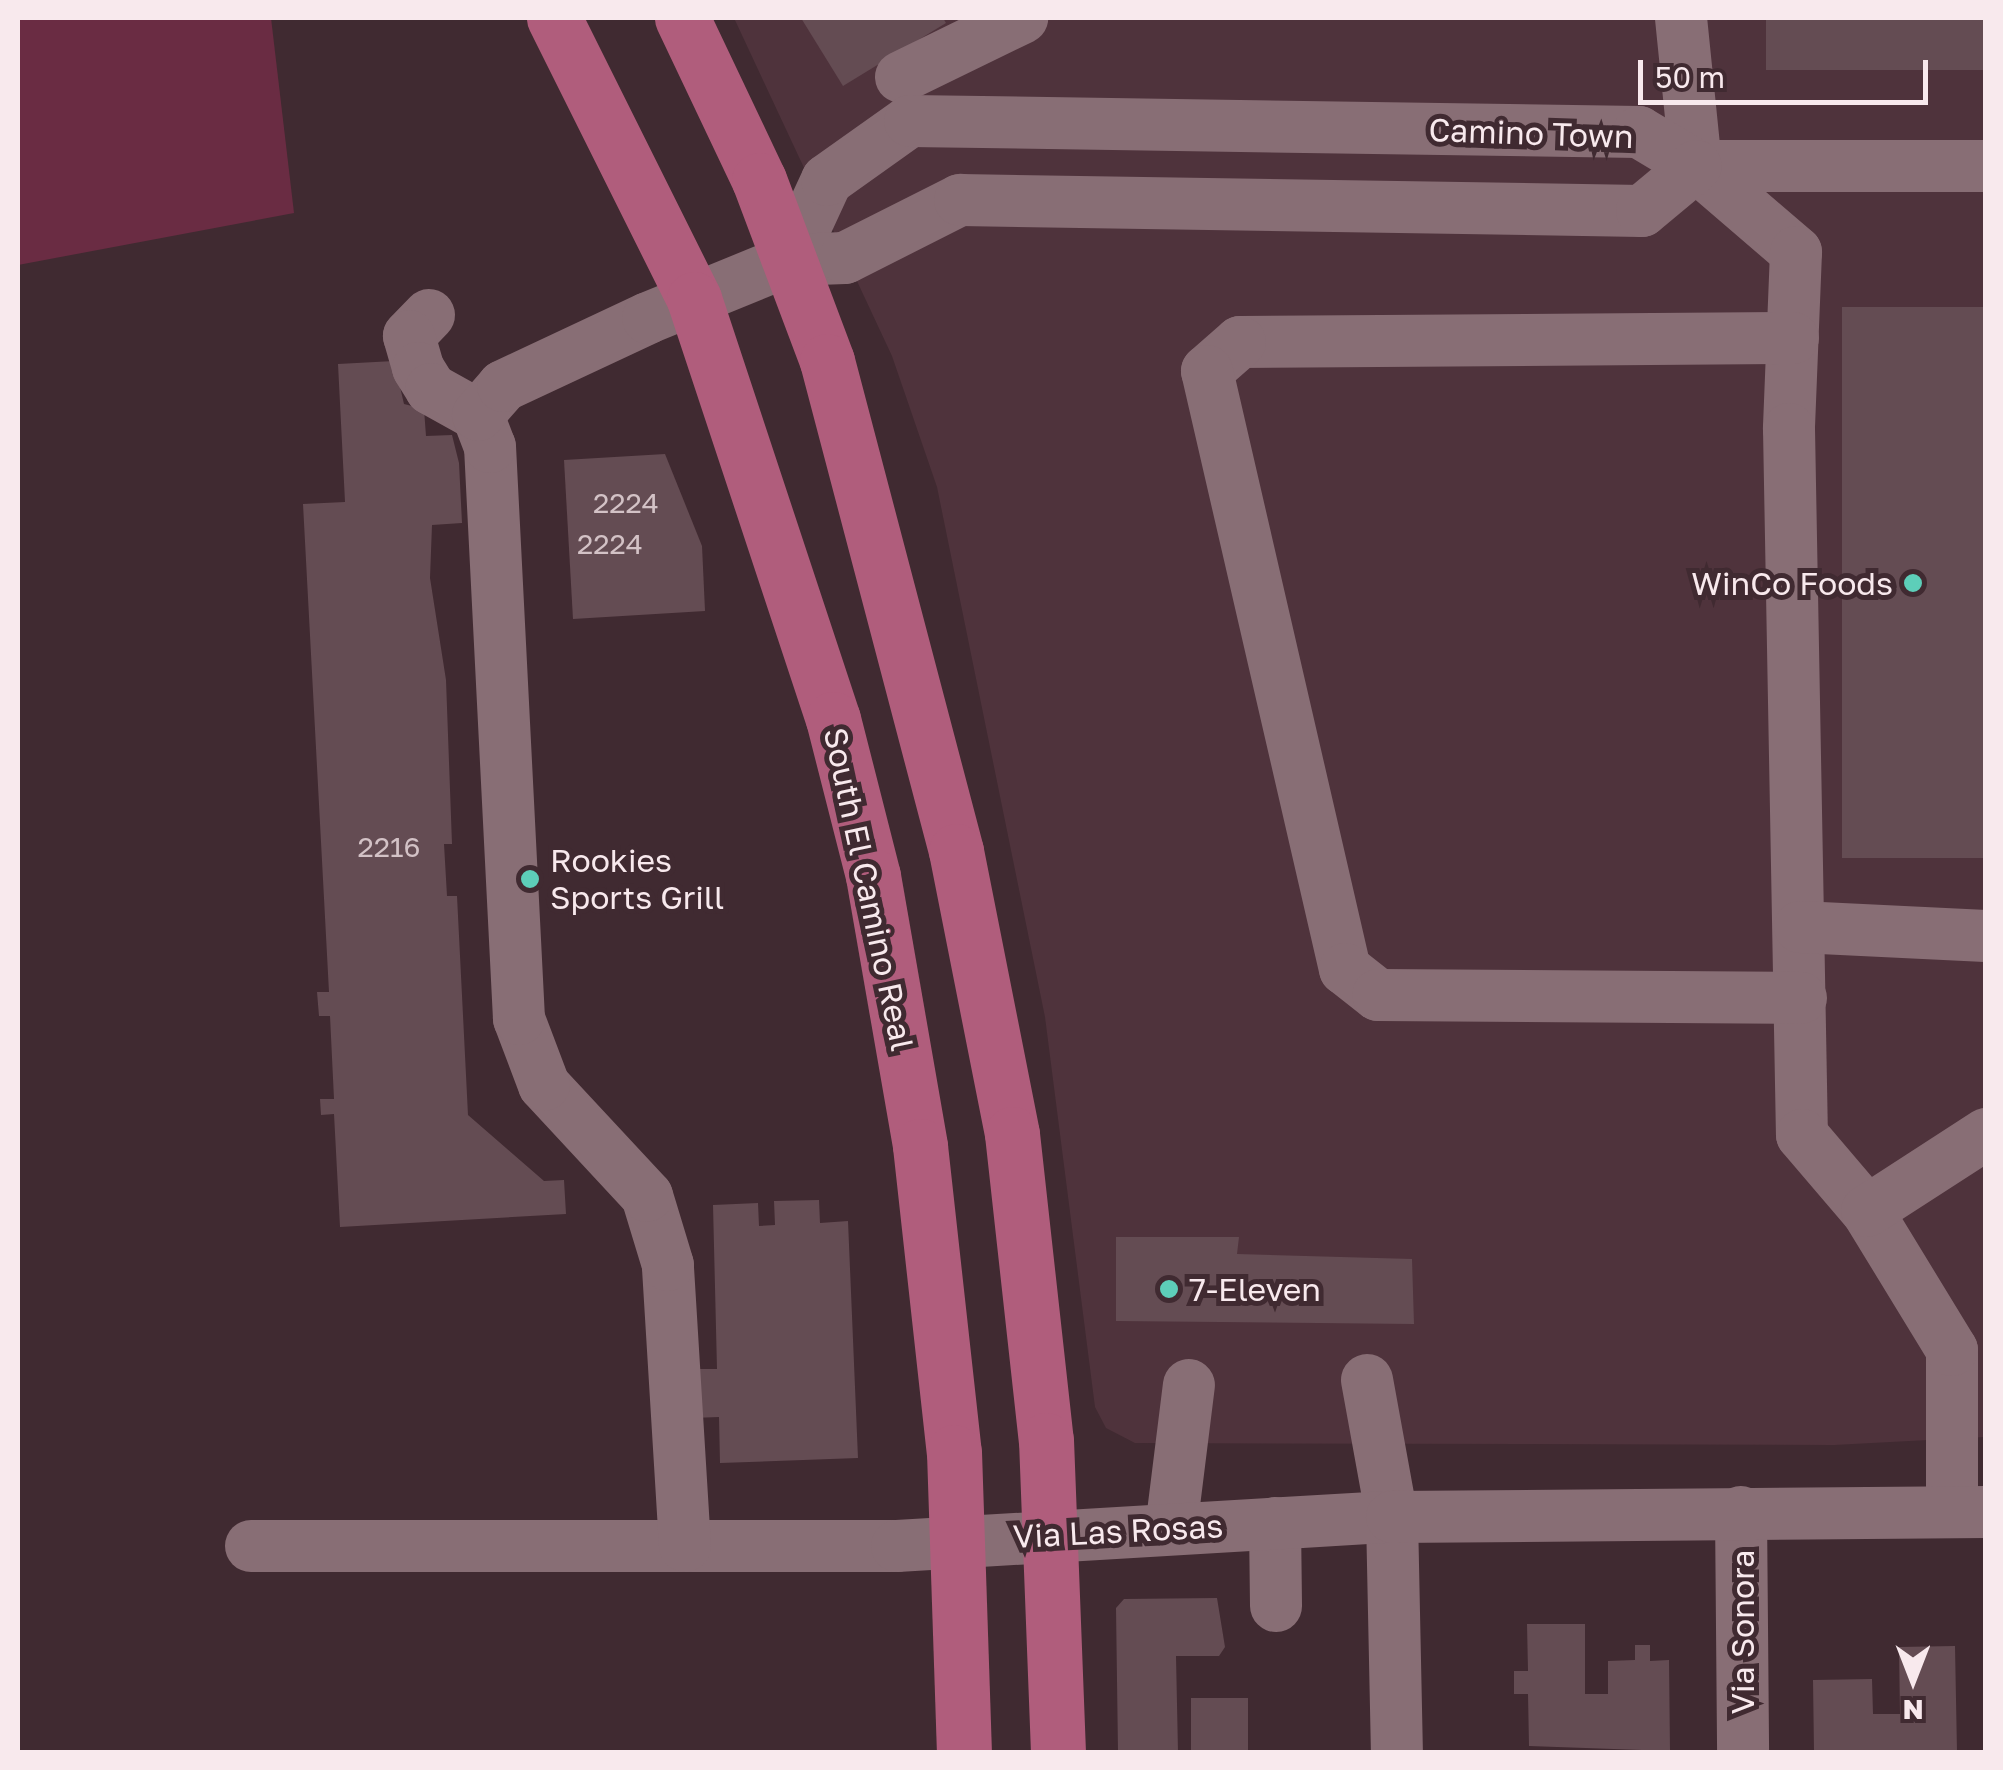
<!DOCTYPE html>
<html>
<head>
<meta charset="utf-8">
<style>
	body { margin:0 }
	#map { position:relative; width:2003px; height:1770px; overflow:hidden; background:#402a31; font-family:"Golos Text",sans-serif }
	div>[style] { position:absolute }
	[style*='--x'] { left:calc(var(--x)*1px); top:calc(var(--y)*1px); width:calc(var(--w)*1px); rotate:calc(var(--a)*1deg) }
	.built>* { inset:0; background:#4f333c }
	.green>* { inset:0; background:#6a2c43 }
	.building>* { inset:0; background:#644c53; transform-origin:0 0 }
	.minor>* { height:52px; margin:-26px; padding:0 26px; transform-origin:26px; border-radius:26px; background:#886e75 }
	.major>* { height:55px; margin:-27.5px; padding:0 27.5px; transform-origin:27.5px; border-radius:27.5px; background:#b05d7c }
	.dots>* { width:28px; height:28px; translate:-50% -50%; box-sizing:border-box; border:5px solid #402a31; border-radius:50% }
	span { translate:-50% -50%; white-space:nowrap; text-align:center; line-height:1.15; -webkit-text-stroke:10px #402a31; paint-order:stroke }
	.number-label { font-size:28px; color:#d3c2c6 }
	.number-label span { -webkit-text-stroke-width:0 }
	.street-label { font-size:32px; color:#f8e9ed }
	.poi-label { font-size:32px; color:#f8e9ed }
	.right { translate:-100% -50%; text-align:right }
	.left { translate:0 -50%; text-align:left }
	.frame { position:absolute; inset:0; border:20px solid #f8e9ed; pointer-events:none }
	.north { position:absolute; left:1863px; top:1630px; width:100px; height:100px; -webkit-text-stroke:8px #402a31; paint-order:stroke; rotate:180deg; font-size:28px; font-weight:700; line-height:40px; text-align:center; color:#f8e9ed }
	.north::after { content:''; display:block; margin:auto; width:35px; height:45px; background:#f8e9ed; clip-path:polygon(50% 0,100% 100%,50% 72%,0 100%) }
	.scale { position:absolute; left:1638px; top:60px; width:290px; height:45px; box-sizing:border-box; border:5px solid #f8e9ed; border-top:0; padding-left:12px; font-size:30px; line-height:35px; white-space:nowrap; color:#f8e9ed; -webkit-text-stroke:8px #402a31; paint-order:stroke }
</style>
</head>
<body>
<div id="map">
	<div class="built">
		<i style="clip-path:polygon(734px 18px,1985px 18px,1985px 1437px,1834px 1445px,1135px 1443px,1106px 1428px,1095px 1407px,1045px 1017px,937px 487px,892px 356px)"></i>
	</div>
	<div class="green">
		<i style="clip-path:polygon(18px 18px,271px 18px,294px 213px,18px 265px)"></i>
	</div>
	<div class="building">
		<i style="clip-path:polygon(801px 18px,943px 18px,946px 23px,843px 86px)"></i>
		<i style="left:1766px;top:18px;width:220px;height:52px"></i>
		<i style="left:1842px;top:307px;width:144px;height:551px"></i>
		<i style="clip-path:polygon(394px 361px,404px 404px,424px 409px,426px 436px,452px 435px,459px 463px,462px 523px,432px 525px,430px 578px,446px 680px,452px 844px,444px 844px,447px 896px,457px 896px,468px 1115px,544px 1181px,564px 1180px,566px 1214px,340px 1227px,334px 1114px,321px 1115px,320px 1099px,334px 1099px,330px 1016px,319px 1016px,317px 992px,329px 992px,303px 504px,345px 502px,338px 364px)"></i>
		<i style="clip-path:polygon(665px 454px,702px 546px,705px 611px,573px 619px,564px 460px)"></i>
		<i style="clip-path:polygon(819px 1200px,820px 1223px,848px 1221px,858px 1458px,720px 1463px,719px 1417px,692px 1418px,690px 1369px,717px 1369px,713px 1205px,758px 1203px,759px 1226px,775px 1225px,774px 1201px)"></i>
		<i style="clip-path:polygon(1116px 1237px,1239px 1237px,1237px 1254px,1412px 1259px,1414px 1324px,1116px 1321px)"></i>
		<i style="clip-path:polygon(1217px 1598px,1225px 1647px,1219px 1656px,1176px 1656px,1178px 1752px,1118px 1752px,1116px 1608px,1124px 1599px)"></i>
		<i style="clip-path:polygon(1527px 1624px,1585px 1624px,1585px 1694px,1608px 1694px,1608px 1661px,1635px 1660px,1635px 1645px,1650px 1645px,1650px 1661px,1669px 1660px,1670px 1751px,1529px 1746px,1528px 1694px,1514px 1694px,1514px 1671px,1528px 1671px)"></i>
		<i style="clip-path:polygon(1955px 1646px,1957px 1752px,1814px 1752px,1813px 1680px,1872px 1679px,1873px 1714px,1900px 1714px,1899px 1647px)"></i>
		<i style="left:1191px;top:1698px;width:57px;height:54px"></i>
	</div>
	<div class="minor">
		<i style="--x:1681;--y:18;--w:149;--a:84.2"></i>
		<i style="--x:1696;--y:166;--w:132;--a:40.7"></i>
		<i style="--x:1796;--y:252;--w:177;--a:92.3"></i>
		<i style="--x:1789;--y:429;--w:706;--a:88.95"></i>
		<i style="--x:1802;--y:1135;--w:100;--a:49.5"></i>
		<i style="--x:901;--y:77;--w:135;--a:-26"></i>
		<i style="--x:1696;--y:166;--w:290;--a:0"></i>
		<i style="--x:790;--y:260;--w:88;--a:-65.2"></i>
		<i style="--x:827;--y:180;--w:102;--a:-35.4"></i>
		<i style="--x:910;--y:121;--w:729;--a:0.86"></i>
		<i style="--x:1639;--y:132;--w:66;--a:30.8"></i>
		<i style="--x:429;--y:315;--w:29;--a:134"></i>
		<i style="--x:409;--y:336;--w:33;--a:74"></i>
		<i style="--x:418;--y:368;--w:25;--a:58"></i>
		<i style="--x:431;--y:389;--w:54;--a:29"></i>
		<i style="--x:1793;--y:338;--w:553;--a:179.59"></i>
		<i style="--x:1240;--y:342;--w:44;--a:138.7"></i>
		<i style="--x:1207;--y:371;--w:614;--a:77.01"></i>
		<i style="--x:1345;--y:969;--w:42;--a:38.2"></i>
		<i style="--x:1378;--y:995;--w:423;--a:0.4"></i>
		<i style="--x:1800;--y:927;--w:186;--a:2.8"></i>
		<i style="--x:1367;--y:1380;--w:139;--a:79.7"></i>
		<i style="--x:1392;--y:1517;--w:235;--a:88.8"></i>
		<i style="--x:1741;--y:1512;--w:240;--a:89.5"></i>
		<i style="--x:1952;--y:1512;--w:162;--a:-90"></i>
		<i style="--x:1952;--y:1350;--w:163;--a:-121.4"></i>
		<i style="--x:1867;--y:1211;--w:142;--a:-32.9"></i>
		<i style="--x:1275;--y:1523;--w:83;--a:89.3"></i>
		<i style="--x:1171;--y:1529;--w:145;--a:-82.9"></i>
		<i style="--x:251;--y:1546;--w:646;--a:0"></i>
		<i style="--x:897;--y:1546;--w:496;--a:-3.4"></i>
		<i style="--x:1392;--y:1517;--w:594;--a:-0.48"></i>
		<i style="--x:685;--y:1546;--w:282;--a:-93.5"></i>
		<i style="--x:668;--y:1265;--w:72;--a:-106.9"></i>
		<i style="--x:647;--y:1196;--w:151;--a:-132.9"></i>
		<i style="--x:544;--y:1085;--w:71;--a:-110.7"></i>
		<i style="--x:519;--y:1019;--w:573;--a:-92.9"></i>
		<i style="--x:490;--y:447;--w:34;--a:-111"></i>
		<i style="--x:478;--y:415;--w:38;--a:-49"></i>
		<i style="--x:503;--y:386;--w:160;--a:-25.1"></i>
		<i style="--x:648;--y:318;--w:153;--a:-22.2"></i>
		<i style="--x:790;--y:260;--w:55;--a:-2.1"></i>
		<i style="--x:845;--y:258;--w:129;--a:-26.8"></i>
		<i style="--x:960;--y:200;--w:682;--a:0.92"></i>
		<i style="--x:1642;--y:211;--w:70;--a:-39.8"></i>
	</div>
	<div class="major">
		<i style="--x:554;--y:18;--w:314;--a:63.5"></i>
		<i style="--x:694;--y:299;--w:442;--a:71.7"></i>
		<i style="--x:833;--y:719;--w:162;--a:75.7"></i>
		<i style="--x:873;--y:876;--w:274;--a:80.1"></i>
		<i style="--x:920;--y:1146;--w:308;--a:83.7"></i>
		<i style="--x:954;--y:1452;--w:300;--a:88.1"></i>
		<i style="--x:682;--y:18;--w:179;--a:64.6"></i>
		<i style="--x:759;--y:180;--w:193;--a:69.4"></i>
		<i style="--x:827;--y:361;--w:507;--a:75.25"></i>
		<i style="--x:956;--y:851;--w:288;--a:78.8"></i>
		<i style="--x:1012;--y:1134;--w:308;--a:83.7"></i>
		<i style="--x:1046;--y:1440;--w:312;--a:87.8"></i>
	</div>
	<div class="dots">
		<i style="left:1913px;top:583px;background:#5dceb9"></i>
		<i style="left:530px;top:879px;background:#5dceb9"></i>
		<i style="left:1169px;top:1289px;background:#5dceb9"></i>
	</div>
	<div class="number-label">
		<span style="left:626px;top:503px">2224</span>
		<span style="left:610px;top:544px">2224</span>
		<span style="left:389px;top:847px">2216</span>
	</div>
	<div class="street-label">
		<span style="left:1531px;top:133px;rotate:2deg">Camino Town</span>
		<span style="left:869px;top:889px;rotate:78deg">South El Camino Real</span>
		<span style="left:1118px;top:1531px;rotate:-3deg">Via Las Rosas</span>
		<span style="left:1742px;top:1632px;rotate:-90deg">Via Sonora</span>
	</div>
	<div class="poi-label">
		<span class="right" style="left:1893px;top:583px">WinCo Foods</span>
		<span class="left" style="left:550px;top:879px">Rookies<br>Sports Grill</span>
		<span class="left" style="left:1189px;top:1289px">7-Eleven</span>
	</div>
	<div class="frame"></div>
	<div class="north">N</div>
	<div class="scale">50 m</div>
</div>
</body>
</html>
